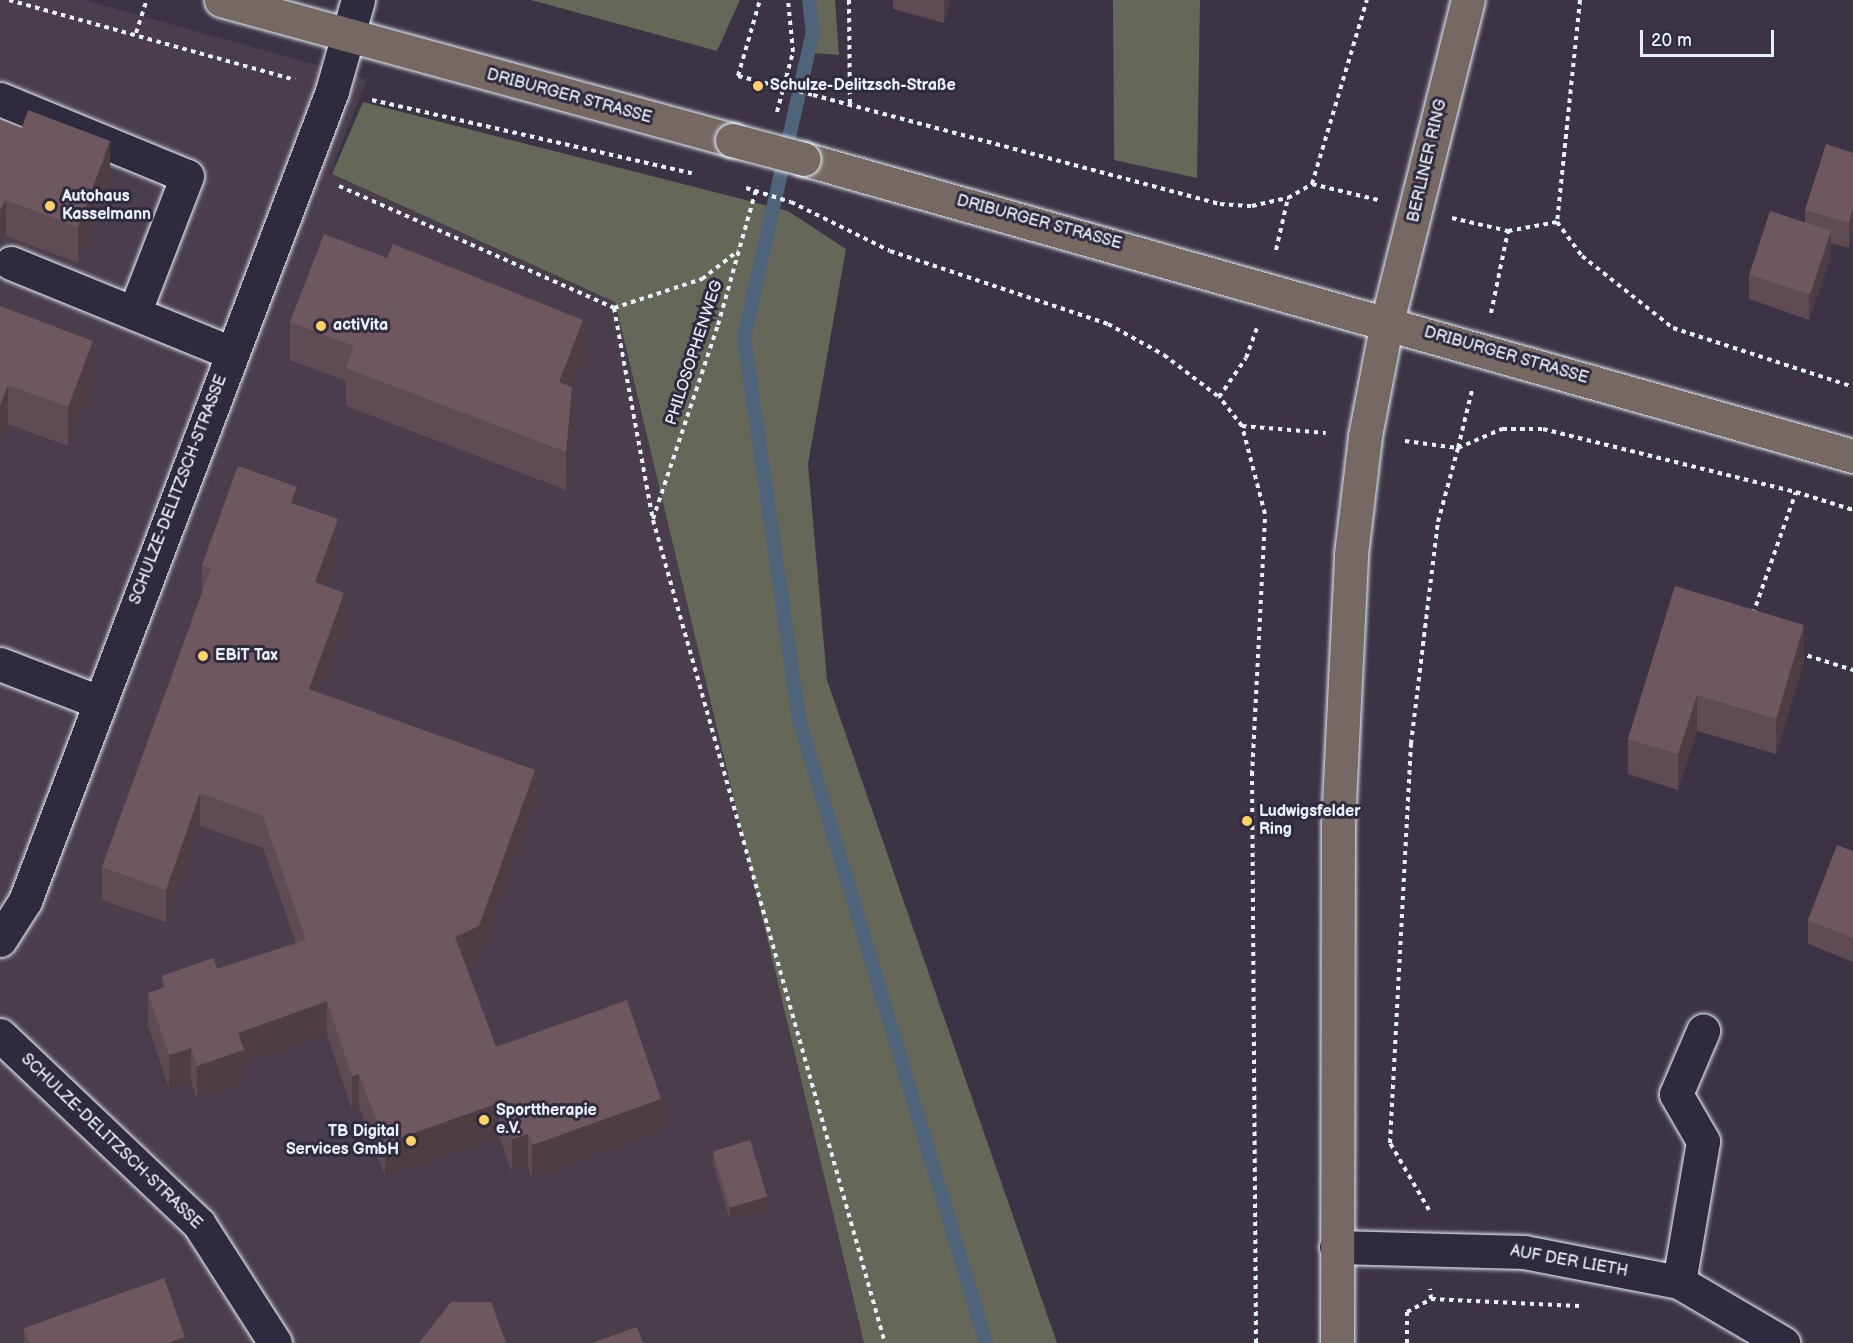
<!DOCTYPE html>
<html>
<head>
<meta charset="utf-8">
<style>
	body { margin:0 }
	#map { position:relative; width:1853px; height:1343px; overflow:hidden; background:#3c3344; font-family:"Balsamiq Sans",sans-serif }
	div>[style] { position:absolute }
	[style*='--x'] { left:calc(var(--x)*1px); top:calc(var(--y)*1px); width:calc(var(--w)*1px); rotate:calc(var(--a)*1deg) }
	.built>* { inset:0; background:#4b3e4c }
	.green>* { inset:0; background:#656759 }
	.stream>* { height:14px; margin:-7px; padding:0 7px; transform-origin:7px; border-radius:7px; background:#4f647a }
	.path>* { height:4px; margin-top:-2px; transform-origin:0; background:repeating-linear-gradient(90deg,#e8f1f8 0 4.5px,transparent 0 9px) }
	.roads { filter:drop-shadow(0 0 2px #e8f1f8) drop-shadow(0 0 2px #e8f1f8) }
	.minor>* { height:33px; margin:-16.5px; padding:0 16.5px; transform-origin:16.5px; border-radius:16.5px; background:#2f2a3d }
	.major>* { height:33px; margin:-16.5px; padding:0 16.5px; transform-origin:16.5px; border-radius:16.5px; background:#766964 }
	.path-bridge>* { height:4px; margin-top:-2px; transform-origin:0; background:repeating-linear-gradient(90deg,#e8f1f8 0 4.5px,transparent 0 9px) }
	.bridges { filter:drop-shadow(0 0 2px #e8f1f8) drop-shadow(0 0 2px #e8f1f8) }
	.major-bridge>* { height:33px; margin:-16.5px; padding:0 16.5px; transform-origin:16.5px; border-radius:16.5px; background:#766964 }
	.wall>* { inset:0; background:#5f4b53 }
	.shaded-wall>* { inset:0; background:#4e3d43 }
	.building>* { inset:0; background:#6f5760; transform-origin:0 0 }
	.dots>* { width:16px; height:16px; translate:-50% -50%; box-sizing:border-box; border:3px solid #2f2a3d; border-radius:50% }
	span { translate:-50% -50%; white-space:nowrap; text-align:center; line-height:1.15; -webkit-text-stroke:6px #2f2a3d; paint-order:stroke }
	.poi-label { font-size:16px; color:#e8f1f8; font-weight:700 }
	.left { translate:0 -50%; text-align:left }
	.right { translate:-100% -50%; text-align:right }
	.street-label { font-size:16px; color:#e8f1f8 }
	.scale { position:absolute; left:1640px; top:30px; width:134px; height:27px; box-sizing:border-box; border:3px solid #e8f1f8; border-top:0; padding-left:8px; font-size:18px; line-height:21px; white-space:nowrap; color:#e8f1f8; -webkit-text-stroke:4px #2f2a3d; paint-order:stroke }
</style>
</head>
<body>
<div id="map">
	<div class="built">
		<i style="clip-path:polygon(0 0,84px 0,367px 79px,330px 173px,615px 302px,864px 1343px,0 1343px)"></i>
	</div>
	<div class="green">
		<i style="clip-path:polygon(531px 0,740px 0,717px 51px)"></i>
		<i style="clip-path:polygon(815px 0,835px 0,839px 55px,814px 53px)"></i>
		<i style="clip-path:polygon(1113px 0,1200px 0,1197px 178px,1114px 160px)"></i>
		<i style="clip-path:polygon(363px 102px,788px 211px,846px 249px,808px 464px,827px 680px,1057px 1343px,864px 1343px,615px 302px,332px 174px)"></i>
	</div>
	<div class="stream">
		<i style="--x:809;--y:0;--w:31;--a:83"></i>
		<i style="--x:813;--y:31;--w:314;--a:102.7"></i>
		<i style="--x:744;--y:337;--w:387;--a:81.8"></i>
		<i style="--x:799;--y:720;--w:650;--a:73.29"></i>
	</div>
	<div class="path">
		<i style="--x:9;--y:0;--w:297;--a:15.6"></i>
		<i style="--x:849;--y:0;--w:106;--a:89.5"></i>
		<i style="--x:1580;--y:0;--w:223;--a:95.9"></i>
		<i style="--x:1557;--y:222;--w:42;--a:53.7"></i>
		<i style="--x:1582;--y:256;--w:116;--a:38.4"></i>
		<i style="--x:1673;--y:328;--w:189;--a:18.1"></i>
		<i style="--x:136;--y:33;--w:35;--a:-72"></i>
		<i style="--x:738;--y:76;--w:79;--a:-73.9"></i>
		<i style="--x:813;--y:95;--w:421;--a:15"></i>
		<i style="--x:1220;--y:204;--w:32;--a:4"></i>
		<i style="--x:1252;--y:206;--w:37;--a:-13"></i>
		<i style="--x:372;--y:100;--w:328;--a:12.9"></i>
		<i style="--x:777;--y:112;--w:62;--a:-75.1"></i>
		<i style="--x:793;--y:52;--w:52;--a:-95.5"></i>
		<i style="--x:1312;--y:184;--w:68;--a:13.6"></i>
		<i style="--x:339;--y:186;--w:301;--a:23.9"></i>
		<i style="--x:614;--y:308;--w:216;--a:79.6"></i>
		<i style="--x:653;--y:520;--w:855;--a:74.26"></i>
		<i style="--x:791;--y:202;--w:110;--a:26.3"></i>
		<i style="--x:890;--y:251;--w:230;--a:18.5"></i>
		<i style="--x:1108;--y:324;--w:64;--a:29"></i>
		<i style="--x:1164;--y:355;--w:69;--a:37.4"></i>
		<i style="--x:1452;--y:218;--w:57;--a:13.1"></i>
		<i style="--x:1508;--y:231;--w:50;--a:-10.4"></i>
		<i style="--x:1276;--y:250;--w:53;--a:-77"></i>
		<i style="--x:1288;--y:198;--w:28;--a:-30"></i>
		<i style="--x:1312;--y:184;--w:192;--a:-73.4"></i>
		<i style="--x:614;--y:308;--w:93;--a:-18.2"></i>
		<i style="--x:702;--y:279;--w:46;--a:-37.9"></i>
		<i style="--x:1491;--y:313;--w:84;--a:-78.3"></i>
		<i style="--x:1242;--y:426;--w:84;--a:4.8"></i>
		<i style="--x:1405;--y:441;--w:53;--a:7.5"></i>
		<i style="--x:1458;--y:448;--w:60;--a:-76.4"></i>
		<i style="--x:653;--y:519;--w:205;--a:-71.5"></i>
		<i style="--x:718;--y:325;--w:144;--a:-74.3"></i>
		<i style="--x:1753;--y:614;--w:129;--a:-70.6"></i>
		<i style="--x:1796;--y:492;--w:60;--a:17.5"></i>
		<i style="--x:1799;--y:653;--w:57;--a:17.5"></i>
		<i style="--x:1429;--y:1210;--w:78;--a:-120.2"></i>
		<i style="--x:1390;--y:1143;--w:400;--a:-87"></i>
		<i style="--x:1411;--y:744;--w:224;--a:-83.1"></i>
		<i style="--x:1438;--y:522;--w:77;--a:-74.9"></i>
		<i style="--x:1458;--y:448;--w:48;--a:-23.4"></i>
		<i style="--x:1502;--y:429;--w:41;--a:0"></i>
		<i style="--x:1543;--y:429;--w:261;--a:14"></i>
		<i style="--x:1431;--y:1299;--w:149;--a:2.7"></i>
		<i style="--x:1256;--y:1343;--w:568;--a:-90.4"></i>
		<i style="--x:1252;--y:775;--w:261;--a:-87.1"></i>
		<i style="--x:1265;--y:514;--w:91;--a:-104.6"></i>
		<i style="--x:1242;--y:426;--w:37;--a:-128"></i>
		<i style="--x:1219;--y:397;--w:47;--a:-55.3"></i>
		<i style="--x:1246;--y:358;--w:32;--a:-70"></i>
		<i style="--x:1407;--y:1343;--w:31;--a:-90"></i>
		<i style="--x:1407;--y:1312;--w:27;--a:-28"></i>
		<i style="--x:1431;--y:1299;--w:10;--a:-96"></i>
	</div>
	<div class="roads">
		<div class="minor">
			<i style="--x:0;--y:99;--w:202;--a:22.4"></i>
			<i style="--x:187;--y:176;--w:147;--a:111.1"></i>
			<i style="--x:11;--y:263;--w:239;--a:22.2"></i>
			<i style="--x:0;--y:664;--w:106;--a:21"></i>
			<i style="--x:0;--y:940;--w:46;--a:-57.3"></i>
			<i style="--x:25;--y:901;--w:866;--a:-69.24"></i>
			<i style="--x:332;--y:91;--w:95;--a:-74.1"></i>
			<i style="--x:0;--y:1035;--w:274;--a:43.5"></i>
			<i style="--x:199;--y:1224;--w:141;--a:57.4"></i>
			<i style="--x:1336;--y:1247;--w:188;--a:1.5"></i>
			<i style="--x:1524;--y:1252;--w:158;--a:11"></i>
			<i style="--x:1679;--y:1282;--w:121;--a:30.4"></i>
			<i style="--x:1679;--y:1282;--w:143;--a:-80.3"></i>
			<i style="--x:1703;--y:1141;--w:54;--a:-119.9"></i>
			<i style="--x:1676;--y:1094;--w:69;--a:-66.8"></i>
		</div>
		<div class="major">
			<i style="--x:221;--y:0;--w:530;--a:15.32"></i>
			<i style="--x:804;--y:159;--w:1090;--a:15.81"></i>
			<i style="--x:1337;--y:1343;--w:519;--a:-89.89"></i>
			<i style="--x:1338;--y:824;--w:270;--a:-87.2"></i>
			<i style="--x:1351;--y:554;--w:119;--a:-83.2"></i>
			<i style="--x:1365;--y:436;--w:116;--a:-79.1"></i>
			<i style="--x:1387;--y:322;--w:332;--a:-75.9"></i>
		</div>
	</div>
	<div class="path-bridge">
		<i style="--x:738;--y:76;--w:77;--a:14.2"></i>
		<i style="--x:746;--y:188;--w:47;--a:17.3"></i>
	</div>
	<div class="bridges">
		<div class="major-bridge">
			<i style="--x:732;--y:140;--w:74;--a:14.8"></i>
		</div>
	</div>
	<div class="wall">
		<i style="clip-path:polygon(893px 0,950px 0,944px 23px,893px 9px)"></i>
		<i style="clip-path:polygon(0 120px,110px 177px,78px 263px,6px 236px)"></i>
		<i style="clip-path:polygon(1853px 153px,1849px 248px,1831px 243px,1831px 256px,1809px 320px,1749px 299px,1749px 275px,1805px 222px,1805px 210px)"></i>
		<i style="clip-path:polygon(387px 258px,583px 358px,571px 387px,572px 425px,566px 490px,346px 406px,346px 381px,290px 360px,290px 322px)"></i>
		<i style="clip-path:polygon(0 306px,93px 380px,68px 446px,8px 424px)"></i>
		<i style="clip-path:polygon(297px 505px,338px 552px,325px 586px,344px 626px,320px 693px,535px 803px,479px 959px,466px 965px,496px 1047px,661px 1132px,532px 1178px,528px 1166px,512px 1172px,499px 1136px,385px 1176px,359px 1106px,352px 1109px,327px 1034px,244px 1063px,244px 1083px,197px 1099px,191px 1081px,169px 1088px,148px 1025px,148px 993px,162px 988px,162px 976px,217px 969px,296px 943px,263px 848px,200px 826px,166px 922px,102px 900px,102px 867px,202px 592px,202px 565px)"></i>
		<i style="clip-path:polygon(1675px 586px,1804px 661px,1776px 754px,1697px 731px,1678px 790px,1628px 774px,1628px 739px)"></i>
		<i style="clip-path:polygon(1853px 851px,1853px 962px,1808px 944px,1808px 920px)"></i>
		<i style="clip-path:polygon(713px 1151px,767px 1208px,730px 1220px,713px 1163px)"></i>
		<i style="clip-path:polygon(24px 1328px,185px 1343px,24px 1343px)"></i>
	</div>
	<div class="shaded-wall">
		<i style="clip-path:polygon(944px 0,950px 0,944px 23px)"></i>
		<i style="clip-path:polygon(110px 141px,110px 177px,78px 263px,78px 227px)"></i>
		<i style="clip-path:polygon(6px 200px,6px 236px,0 246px,0 210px)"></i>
		<i style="clip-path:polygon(1853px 209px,1853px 234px,1849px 248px,1849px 223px)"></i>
		<i style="clip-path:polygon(1831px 231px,1831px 256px,1809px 320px,1809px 296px)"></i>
		<i style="clip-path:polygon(583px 320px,583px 358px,559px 420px,559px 382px)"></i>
		<i style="clip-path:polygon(93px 341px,93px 380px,68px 446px,68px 407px)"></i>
		<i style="clip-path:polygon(8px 385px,8px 424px,0 444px,0 405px)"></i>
		<i style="clip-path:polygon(572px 387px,572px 425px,566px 490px,566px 452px)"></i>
		<i style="clip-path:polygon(297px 487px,297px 520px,291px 503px)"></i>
		<i style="clip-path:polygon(338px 519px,338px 552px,315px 615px,315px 582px)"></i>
		<i style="clip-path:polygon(344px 593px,344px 626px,309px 722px,309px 689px)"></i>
		<i style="clip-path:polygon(1804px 625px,1804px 661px,1776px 754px,1776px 719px)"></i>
		<i style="clip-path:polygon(1697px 695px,1697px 731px,1678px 790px,1678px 754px)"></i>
		<i style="clip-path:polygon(535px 770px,535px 803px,479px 959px,455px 970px,455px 937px)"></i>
		<i style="clip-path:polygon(200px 793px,200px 826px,166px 922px,166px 890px)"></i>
		<i style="clip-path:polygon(327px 1001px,327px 1034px,244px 1063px,244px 1083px,197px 1099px,197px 1066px,238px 1033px)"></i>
		<i style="clip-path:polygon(191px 1048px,191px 1081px,169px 1088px,169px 1055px)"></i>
		<i style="clip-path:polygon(359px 1074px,359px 1106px,352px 1109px,352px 1076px)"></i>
		<i style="clip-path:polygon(661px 1099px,661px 1132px,532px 1178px,532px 1145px)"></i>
		<i style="clip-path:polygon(499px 1103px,499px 1136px,385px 1176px,385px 1143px)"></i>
		<i style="clip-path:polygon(528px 1134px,528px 1166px,512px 1172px,512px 1139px)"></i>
		<i style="clip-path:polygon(767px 1196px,767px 1208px,730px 1220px,730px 1207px)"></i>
		<i style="clip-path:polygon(185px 1337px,185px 1343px,168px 1343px)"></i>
	</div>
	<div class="building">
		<i style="clip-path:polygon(28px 110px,110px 141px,78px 227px,6px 200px,0 210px,0 120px,22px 128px)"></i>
		<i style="clip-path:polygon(1826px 144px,1853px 153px,1853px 209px,1849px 223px,1805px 210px)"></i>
		<i style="left:1770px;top:211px;width:64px;height:67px;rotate:18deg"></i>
		<i style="clip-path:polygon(324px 234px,387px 258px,393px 244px,583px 320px,559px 382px,572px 387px,566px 452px,346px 368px,354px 346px,290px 322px)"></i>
		<i style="clip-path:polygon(0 306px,93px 341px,68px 407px,8px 385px,0 405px)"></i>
		<i style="clip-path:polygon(238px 466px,297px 487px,291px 503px,338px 519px,315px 582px,344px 593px,309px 689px,535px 770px,479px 926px,455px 937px,496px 1047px,627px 1000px,661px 1099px,532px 1145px,528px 1134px,512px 1139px,499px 1103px,385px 1143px,359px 1074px,352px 1076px,327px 1001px,238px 1033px,244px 1050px,197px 1066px,191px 1048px,169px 1055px,148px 993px,166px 987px,162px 976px,213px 958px,217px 969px,306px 940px,263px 816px,200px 793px,166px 890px,102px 867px,211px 568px,202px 565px)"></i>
		<i style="clip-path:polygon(1675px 586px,1804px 625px,1776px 719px,1697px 695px,1678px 754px,1628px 739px)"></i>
		<i style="clip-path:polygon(1837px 845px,1853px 851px,1853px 938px,1808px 920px)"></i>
		<i style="left:750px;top:1140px;width:59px;height:39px;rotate:73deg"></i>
		<i style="clip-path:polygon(164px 1278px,185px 1337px,168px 1343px,29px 1343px,24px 1328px)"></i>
		<i style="clip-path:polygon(451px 1302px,491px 1302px,506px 1343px,419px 1343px)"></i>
		<i style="clip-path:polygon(637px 1327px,643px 1343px,592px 1343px)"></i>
	</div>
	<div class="dots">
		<i style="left:758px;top:86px;background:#ffd166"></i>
		<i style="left:50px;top:206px;background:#ffd166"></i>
		<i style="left:321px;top:326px;background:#ffd166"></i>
		<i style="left:203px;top:656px;background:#ffd166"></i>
		<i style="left:1247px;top:821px;background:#ffd166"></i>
		<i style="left:484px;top:1120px;background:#ffd166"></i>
		<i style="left:411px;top:1141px;background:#ffd166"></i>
	</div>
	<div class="poi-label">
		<span class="left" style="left:770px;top:86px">Schulze-Delitzsch-Straße</span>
		<span class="left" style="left:62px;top:206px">Autohaus<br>Kasselmann</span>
		<span class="left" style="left:333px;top:326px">actiVita</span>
		<span class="left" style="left:215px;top:656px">EBiT Tax</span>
		<span class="left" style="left:1259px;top:821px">Ludwigsfelder<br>Ring</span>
		<span class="left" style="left:496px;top:1120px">Sporttherapie<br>e.V.</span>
		<span class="right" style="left:399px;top:1141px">TB Digital<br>Services GmbH</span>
	</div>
	<div class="street-label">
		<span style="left:569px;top:97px;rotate:15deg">DRIBURGER STRASSE</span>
		<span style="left:1428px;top:161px;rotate:-77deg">BERLINER RING</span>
		<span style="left:1039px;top:223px;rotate:15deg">DRIBURGER STRASSE</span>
		<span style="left:695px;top:353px;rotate:-72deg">PHILOSOPHENWEG</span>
		<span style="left:1506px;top:356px;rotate:16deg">DRIBURGER STRASSE</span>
		<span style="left:179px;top:490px;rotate:-69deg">SCHULZE-DELITZSCH-STRASSE</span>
		<span style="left:111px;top:1142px;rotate:44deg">SCHULZE-DELITZSCH-STRASSE</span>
		<span style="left:1569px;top:1262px;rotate:10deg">AUF DER LIETH</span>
	</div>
	<div class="scale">20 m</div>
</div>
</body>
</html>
